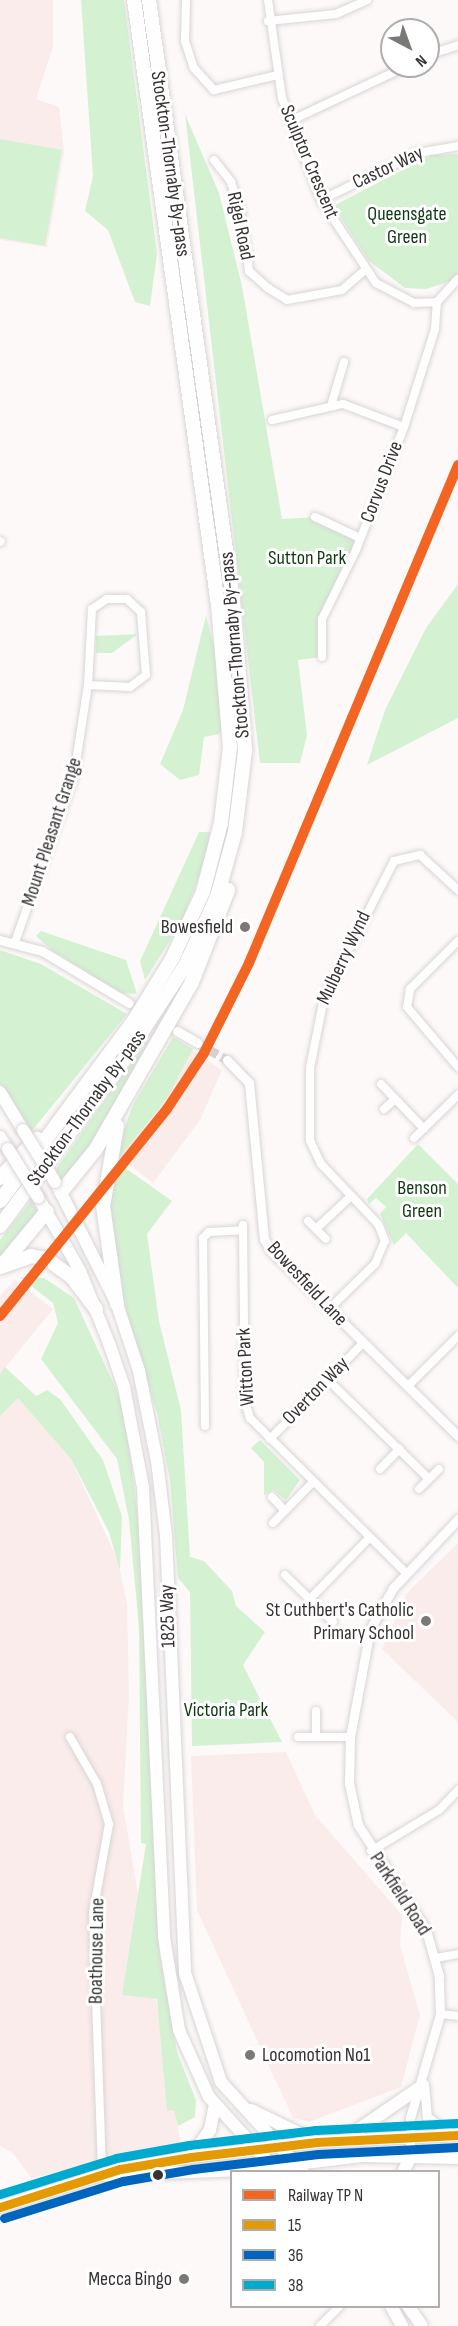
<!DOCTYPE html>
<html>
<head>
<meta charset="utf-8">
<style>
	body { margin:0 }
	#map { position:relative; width:458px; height:2326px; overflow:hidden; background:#fdf9f9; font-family:"Sofia Sans Condensed",sans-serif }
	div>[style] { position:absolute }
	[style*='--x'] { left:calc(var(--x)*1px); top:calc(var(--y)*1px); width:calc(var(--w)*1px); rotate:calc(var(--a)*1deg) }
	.built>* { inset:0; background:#f9eceb }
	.green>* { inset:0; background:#d4f2d2 }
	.tertiary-tunnel>* { height:9px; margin-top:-4.5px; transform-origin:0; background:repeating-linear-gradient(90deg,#d6d1d1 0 9px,transparent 0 13.5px) }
	.roads { filter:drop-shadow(0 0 2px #d9d5d5) drop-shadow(0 0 2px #d9d5d5) }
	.minor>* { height:8px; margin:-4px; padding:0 4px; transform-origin:4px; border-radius:4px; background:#fffefe }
	.tertiary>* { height:9px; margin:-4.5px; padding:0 4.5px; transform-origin:4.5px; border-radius:4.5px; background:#fffefe }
	.primary>* { height:12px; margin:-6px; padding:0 6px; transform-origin:6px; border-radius:6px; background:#fffefe }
	.trunk>* { height:14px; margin:-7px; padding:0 7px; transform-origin:7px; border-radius:7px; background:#fffefe }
	.bridges { filter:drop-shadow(0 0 2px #d9d5d5) drop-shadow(0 0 2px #d9d5d5) }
	.primary-bridge>* { height:12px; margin:-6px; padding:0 6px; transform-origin:6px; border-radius:6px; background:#fffefe }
	.bus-1>* { height:9px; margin:-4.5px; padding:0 4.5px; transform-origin:4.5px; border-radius:4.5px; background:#e49a05 }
	.bus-2>* { height:9px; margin:-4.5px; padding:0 4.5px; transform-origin:4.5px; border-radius:4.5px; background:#0065bd }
	.bus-3>* { height:9px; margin:-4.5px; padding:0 4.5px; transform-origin:4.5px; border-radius:4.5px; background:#00a9ce }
	.rail-1>* { height:10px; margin:-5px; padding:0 5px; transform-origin:5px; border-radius:5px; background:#f26522 }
	.dots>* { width:16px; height:16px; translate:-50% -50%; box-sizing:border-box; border:3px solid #fff; border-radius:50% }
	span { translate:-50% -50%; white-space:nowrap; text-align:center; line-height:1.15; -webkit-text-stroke:6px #fff; paint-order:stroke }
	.street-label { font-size:20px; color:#383333 }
	.park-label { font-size:20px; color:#103913 }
	.poi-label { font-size:20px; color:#383333 }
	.right { translate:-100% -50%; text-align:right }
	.left { translate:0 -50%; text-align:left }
	.legend { position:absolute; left:230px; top:2170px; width:210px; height:138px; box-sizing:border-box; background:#fff; border:2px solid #afadad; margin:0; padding:8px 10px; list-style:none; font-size:18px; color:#383333 }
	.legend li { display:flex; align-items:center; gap:12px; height:30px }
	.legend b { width:30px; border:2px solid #afadad }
	.north { position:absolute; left:380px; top:18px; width:60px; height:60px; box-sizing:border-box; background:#fff; border:2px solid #afadad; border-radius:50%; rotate:139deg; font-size:16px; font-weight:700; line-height:24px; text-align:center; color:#383333 }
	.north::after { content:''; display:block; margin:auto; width:21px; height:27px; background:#7d7878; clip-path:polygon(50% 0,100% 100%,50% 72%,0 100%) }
</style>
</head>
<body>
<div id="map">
	<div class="built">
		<i style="clip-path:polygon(0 0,53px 0,53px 47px,36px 99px,59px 107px,64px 152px,47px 247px,0 240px)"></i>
		<i style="clip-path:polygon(187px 1047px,222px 1070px,200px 1120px,153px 1183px,115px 1153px)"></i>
		<i style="clip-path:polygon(15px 1280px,53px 1309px,0 1374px,0 1296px)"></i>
		<i style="clip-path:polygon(0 1377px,71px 1459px,118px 1561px,127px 1604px,129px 1694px,123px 1806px,181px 2146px,31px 2178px,13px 2153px,0 2146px)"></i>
		<i style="clip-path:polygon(458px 1543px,458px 1722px,382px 1649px,407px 1593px)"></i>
		<i style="clip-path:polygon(286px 1752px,315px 1815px,402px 1915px,400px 1945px,420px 2015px,401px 2087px,309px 2122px,293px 2118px,197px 1910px,191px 1756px)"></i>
	</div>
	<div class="green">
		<i style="clip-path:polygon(81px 0,124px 0,157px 254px,150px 306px,135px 302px,108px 230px,85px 211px,93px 176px)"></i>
		<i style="clip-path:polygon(185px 114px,219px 193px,242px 286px,282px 519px,315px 517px,360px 538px,322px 619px,322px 657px,298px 660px,307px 735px,300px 763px,260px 763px)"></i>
		<i style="clip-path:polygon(0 139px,62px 150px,45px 246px,0 238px)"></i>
		<i style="clip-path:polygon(458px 154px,458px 279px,426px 289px,405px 288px,369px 261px,333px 206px,432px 155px)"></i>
		<i style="clip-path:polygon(458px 584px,458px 718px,367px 765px,385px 710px,426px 628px)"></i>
		<i style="clip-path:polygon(206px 615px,218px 663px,223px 727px,219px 734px,204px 737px,199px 775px,180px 780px,160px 764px,183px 710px)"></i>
		<i style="clip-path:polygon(138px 634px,112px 653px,96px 653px,96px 636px)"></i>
		<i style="clip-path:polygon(199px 832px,210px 832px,207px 855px,181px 923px,145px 980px,140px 961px)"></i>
		<i style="clip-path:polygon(41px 931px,126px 960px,137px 994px,119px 993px,53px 951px,36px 936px)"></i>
		<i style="clip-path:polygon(0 950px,41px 964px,127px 1014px,31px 1132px,0 1084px)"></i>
		<i style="clip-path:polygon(155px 1031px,94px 1141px,60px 1182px,56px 1169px)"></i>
		<i style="clip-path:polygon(173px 1037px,193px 1049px,168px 1097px,120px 1157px,115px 1153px,133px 1105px)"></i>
		<i style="clip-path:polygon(418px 1144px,458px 1184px,458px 1288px,406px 1233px,394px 1245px,380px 1214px,386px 1207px,376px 1198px,369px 1204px,367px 1199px)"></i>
		<i style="clip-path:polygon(114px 1160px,172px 1201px,147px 1234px,159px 1321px,181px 1410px,190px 1557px,204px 1561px,232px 1591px,236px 1606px,265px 1632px,243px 1665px,282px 1742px,192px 1746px,190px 1592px,178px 1578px,170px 1480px,157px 1413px,116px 1277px,108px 1209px)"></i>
		<i style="clip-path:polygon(31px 1201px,41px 1217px,0 1263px,0 1240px)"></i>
		<i style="clip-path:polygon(20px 1277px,44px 1278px,74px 1298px,117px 1391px,128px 1434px,145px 1581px,160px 1956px,177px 2052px,196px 2100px,195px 2117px,178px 2126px,174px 2110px,167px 2111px,157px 1999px,122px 1995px,146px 1844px,141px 1843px,139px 1627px,129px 1520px,117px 1459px,41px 1359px,58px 1323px,53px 1303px)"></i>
		<i style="clip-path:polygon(5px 1367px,36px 1396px,47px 1390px,60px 1399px,103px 1460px,122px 1516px,120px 1571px,109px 1532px,71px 1459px,18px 1398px,0 1416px,0 1374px)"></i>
		<i style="clip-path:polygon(260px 1440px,300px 1480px,286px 1500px,273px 1490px,264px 1495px,264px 1462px,251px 1448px)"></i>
	</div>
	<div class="tertiary-tunnel">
		<i style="--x:198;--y:1043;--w:34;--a:30"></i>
	</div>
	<div class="roads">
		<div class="minor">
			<i style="--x:186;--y:0;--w:41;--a:91.4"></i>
			<i style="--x:185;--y:41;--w:28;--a:72"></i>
			<i style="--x:194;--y:68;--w:30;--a:48"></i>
			<i style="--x:214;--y:90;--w:66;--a:-13.2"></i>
			<i style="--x:268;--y:0;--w:99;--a:81.9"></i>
			<i style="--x:282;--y:98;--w:109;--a:69.1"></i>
			<i style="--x:321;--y:200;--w:100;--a:56.5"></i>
			<i style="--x:376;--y:283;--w:43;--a:27.8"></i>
			<i style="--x:414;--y:303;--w:23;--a:-2"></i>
			<i style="--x:268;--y:21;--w:68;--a:-5.9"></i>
			<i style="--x:336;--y:14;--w:34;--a:-24"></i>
			<i style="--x:428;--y:55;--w:32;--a:-18"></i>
			<i style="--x:290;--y:121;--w:129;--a:-25.2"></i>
			<i style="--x:214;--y:160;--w:28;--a:52"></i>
			<i style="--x:231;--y:182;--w:28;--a:72"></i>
			<i style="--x:240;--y:209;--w:63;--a:81.7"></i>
			<i style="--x:249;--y:271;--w:25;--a:42"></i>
			<i style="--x:268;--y:288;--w:22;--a:32"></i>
			<i style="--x:287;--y:300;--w:56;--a:-10.3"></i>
			<i style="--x:342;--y:290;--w:30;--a:-41"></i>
			<i style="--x:321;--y:200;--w:108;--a:-25.9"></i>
			<i style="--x:418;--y:153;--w:41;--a:-9.9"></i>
			<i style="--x:437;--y:302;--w:31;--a:-48"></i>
			<i style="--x:331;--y:406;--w:46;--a:-73.5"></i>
			<i style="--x:272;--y:420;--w:73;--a:-12.7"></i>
			<i style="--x:343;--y:404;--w:65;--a:20.7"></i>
			<i style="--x:315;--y:517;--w:50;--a:25"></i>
			<i style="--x:0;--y:542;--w:1;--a:-45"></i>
			<i style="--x:322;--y:657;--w:38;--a:-90"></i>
			<i style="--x:322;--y:619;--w:77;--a:-63.8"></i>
			<i style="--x:356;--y:550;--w:132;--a:-68.7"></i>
			<i style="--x:404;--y:427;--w:103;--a:-72.4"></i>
			<i style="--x:435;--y:329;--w:27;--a:-86"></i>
			<i style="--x:458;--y:941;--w:68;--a:135"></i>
			<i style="--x:410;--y:989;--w:18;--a:99"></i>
			<i style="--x:407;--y:1007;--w:79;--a:49.6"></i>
			<i style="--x:15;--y:942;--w:177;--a:-70.5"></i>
			<i style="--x:74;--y:775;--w:91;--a:-81.2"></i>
			<i style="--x:88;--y:685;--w:76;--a:-87"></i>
			<i style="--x:92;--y:609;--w:18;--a:-34"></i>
			<i style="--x:107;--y:599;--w:20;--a:0"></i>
			<i style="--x:127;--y:599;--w:19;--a:43"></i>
			<i style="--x:141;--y:612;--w:63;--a:85.5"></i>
			<i style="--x:146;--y:675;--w:20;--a:143"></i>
			<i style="--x:130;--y:687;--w:42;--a:-177.3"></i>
			<i style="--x:381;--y:1084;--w:62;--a:46.3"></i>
			<i style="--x:384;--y:1109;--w:15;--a:-42"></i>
			<i style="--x:414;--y:1138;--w:62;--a:-44.3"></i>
			<i style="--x:308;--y:1221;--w:25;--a:45"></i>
			<i style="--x:243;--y:1225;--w:177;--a:89.4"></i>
			<i style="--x:245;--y:1402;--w:17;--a:73"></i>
			<i style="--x:250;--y:1418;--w:220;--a:44.8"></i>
			<i style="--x:316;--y:1229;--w:48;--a:-43.3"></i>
			<i style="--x:330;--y:1308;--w:63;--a:-44.4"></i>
			<i style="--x:375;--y:1264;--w:25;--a:-67"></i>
			<i style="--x:385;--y:1241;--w:18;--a:-112"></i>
			<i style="--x:378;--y:1224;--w:83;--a:-133.5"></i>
			<i style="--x:321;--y:1164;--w:26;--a:-115"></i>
			<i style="--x:310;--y:1140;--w:72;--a:-90"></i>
			<i style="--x:310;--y:1068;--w:71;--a:-78.7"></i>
			<i style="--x:324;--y:998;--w:154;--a:-62.9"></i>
			<i style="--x:394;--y:861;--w:27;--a:-13"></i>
			<i style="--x:420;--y:855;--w:52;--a:42.6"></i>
			<i style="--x:328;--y:1380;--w:141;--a:44.4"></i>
			<i style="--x:408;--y:1386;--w:71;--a:-45"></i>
			<i style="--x:205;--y:1426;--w:188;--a:-90.6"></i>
			<i style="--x:203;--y:1238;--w:8;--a:-45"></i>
			<i style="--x:209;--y:1232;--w:34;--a:-3"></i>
			<i style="--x:270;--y:1439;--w:134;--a:-45.9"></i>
			<i style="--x:380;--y:1469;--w:28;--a:-46"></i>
			<i style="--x:419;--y:1489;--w:28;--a:-45"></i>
			<i style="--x:272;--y:1497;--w:19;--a:47"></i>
			<i style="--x:273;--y:1523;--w:57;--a:-45.7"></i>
			<i style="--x:285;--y:1575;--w:67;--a:44.4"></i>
			<i style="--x:310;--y:1599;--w:86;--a:-45.9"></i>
			<i style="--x:316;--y:1736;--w:25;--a:-90"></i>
			<i style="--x:70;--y:1737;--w:54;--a:60.1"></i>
			<i style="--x:97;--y:1784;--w:42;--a:73.3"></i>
			<i style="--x:109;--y:1824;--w:90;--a:100.2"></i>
			<i style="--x:93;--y:1913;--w:262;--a:88"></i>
			<i style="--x:298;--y:1737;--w:52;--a:0"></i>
			<i style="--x:371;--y:1851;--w:79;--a:-31.1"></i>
			<i style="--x:439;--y:1810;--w:28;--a:-46"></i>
			<i style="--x:436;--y:1958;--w:22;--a:-10"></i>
			<i style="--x:440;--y:2014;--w:18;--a:6"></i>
			<i style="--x:320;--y:2326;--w:28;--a:-45"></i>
		</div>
		<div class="tertiary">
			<i style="--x:0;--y:940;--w:43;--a:14.7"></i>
			<i style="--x:42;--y:951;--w:101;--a:30.9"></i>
			<i style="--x:177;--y:1031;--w:24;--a:30"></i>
			<i style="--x:227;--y:1060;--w:32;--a:46"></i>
			<i style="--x:249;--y:1083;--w:157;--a:84.5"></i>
			<i style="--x:264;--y:1239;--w:14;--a:60"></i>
			<i style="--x:271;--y:1251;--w:263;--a:44.7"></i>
			<i style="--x:424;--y:2084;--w:33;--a:85"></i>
			<i style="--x:427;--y:2117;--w:29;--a:35"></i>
			<i style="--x:410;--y:2158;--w:40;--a:-90"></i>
			<i style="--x:410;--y:2118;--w:108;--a:-73.9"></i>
			<i style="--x:440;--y:2014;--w:38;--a:-92"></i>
			<i style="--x:439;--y:1976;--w:48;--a:-105.8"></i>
			<i style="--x:426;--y:1930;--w:125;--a:-122.9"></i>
			<i style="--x:358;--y:1825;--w:43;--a:-102.1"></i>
			<i style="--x:349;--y:1783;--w:46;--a:-88.8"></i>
			<i style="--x:350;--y:1737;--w:110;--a:-79.5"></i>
			<i style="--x:370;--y:1629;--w:47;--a:-60.7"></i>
			<i style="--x:393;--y:1588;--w:95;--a:-46.7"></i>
		</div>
		<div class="primary">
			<i style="--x:0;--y:1092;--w:44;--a:58.8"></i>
			<i style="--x:0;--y:1137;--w:14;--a:56"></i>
			<i style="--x:57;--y:1185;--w:133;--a:63.2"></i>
			<i style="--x:117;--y:1304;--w:71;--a:71.8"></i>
			<i style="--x:139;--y:1371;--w:92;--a:78.7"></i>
			<i style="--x:157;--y:1461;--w:75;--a:83.1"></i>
			<i style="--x:166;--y:1535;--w:438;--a:87.5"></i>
			<i style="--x:185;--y:1973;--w:115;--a:71.7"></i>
			<i style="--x:221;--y:2082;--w:122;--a:47.7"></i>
			<i style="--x:38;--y:1197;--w:85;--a:60.4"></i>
			<i style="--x:80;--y:1271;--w:78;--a:68.1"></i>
			<i style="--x:109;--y:1343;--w:46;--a:71.2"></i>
			<i style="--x:124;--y:1387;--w:103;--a:79.3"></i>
			<i style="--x:143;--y:1488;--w:449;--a:87.3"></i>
			<i style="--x:164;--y:1937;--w:94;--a:80.8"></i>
			<i style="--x:179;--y:2030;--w:73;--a:65.9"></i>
			<i style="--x:209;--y:2097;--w:101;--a:47.8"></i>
			<i style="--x:251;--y:2110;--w:69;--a:25.8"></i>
			<i style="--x:346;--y:2138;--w:88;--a:-34.4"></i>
			<i style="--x:191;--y:2157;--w:33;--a:-55"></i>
			<i style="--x:210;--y:2130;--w:25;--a:-79"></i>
			<i style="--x:403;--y:2172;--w:16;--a:-63"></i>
			<i style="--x:106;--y:2175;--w:140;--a:-2"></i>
			<i style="--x:246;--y:2170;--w:119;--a:-6.8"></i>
			<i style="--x:364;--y:2156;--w:94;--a:1.2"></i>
			<i style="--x:0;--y:2207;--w:126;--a:-17.6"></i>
			<i style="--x:120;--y:2169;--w:72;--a:-9.6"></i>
			<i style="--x:191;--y:2157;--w:127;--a:-6.8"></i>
			<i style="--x:317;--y:2142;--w:141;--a:-2.8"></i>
			<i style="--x:391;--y:2306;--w:23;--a:61"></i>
			<i style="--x:408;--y:2306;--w:24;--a:55"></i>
		</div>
		<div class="trunk">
			<i style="--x:117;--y:1126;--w:81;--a:99.9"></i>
			<i style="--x:103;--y:1206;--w:99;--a:81.9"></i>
			<i style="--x:0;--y:1178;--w:54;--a:-47.2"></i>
			<i style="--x:61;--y:1192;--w:55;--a:-50.9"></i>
			<i style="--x:96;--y:1149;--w:193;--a:-60.1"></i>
			<i style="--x:192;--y:982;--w:99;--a:-68.6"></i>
			<i style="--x:0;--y:1201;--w:227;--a:-53.4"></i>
			<i style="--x:135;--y:1019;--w:70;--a:-58.3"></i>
			<i style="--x:172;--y:959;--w:74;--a:-65.2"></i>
			<i style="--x:203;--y:892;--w:71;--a:-75.4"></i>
			<i style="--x:221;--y:823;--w:76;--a:-83.2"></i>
			<i style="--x:230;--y:748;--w:144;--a:-94.8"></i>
			<i style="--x:218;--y:605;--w:611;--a:-97.9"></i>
			<i style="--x:0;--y:1226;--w:202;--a:-53.2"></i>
			<i style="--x:121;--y:1064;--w:117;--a:-56.9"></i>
			<i style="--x:185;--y:966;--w:76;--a:-65.1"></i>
			<i style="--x:217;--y:897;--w:67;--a:-74.5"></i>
			<i style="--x:235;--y:832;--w:83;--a:-83"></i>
			<i style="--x:245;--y:750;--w:150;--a:-94.6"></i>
			<i style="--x:233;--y:600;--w:606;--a:-97.97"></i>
			<i style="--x:4;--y:1263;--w:67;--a:-50.4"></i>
			<i style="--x:1;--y:1267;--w:32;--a:-20"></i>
			<i style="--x:31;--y:1256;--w:16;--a:11"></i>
			<i style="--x:47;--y:1259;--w:31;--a:36"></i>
			<i style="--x:72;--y:1277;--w:40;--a:53"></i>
		</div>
	</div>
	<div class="bridges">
		<div class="primary-bridge">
			<i style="--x:23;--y:1130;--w:61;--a:58.4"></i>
			<i style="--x:8;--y:1149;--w:57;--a:58"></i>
		</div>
	</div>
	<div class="bus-1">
		<i style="--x:0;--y:2207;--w:126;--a:-17.6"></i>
		<i style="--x:120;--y:2169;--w:72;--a:-9.6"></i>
		<i style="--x:191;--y:2157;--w:127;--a:-6.8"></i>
		<i style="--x:317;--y:2142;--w:141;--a:-2.8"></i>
	</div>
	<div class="bus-2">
		<i style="--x:4;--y:2218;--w:125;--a:-17.3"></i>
		<i style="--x:123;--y:2181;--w:71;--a:-9.7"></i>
		<i style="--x:193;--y:2169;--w:126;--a:-6.8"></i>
		<i style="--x:318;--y:2154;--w:140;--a:-2.9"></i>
	</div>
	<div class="bus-3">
		<i style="--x:0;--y:2194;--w:121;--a:-17.2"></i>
		<i style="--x:116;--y:2158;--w:74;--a:-10.1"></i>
		<i style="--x:189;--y:2145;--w:128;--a:-6.7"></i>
		<i style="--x:316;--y:2130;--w:141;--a:-2.8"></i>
	</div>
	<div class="rail-1">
		<i style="--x:0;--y:1316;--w:266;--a:-51.1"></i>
		<i style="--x:167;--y:1109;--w:67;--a:-56.5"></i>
		<i style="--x:204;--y:1053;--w:101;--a:-63.4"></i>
		<i style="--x:249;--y:963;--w:540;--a:-67.23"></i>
	</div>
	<div class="dots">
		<i style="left:245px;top:927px;background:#7d7878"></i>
		<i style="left:426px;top:1621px;background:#7d7878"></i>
		<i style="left:250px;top:2055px;background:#7d7878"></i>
		<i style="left:158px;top:2175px;background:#383333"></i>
		<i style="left:184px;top:2279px;background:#7d7878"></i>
	</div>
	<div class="street-label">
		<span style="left:309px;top:162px;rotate:67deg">Sculptor Crescent</span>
		<span style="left:170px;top:164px;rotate:82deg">Stockton-Thornaby By-pass</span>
		<span style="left:388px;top:168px;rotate:-25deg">Castor Way</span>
		<span style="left:240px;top:226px;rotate:78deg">Rigel Road</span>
		<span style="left:382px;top:482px;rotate:-69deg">Corvus Drive</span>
		<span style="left:235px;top:645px;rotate:-95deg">Stockton-Thornaby By-pass</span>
		<span style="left:52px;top:832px;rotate:-72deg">Mount Pleasant Grange</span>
		<span style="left:344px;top:958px;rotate:-65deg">Mulberry Wynd</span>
		<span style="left:87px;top:1108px;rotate:-54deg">Stockton-Thornaby By-pass</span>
		<span style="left:307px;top:1284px;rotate:47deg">Bowesfield Lane</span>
		<span style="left:246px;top:1367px;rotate:-93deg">Witton Park</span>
		<span style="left:316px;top:1391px;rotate:-46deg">Overton Way</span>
		<span style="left:168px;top:1616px;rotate:-92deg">1825 Way</span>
		<span style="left:400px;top:1894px;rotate:57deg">Parkfield Road</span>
		<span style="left:97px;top:1951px;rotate:-89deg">Boathouse Lane</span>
	</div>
	<div class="park-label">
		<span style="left:407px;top:226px">Queensgate<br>Green</span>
		<span style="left:307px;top:558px">Sutton Park</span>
		<span style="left:422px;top:1200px">Benson<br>Green</span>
		<span style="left:226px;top:1710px">Victoria Park</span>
	</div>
	<div class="poi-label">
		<span class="right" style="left:233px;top:927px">Bowesfield</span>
		<span class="right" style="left:414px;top:1622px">St Cuthbert's Catholic<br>Primary School</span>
		<span class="left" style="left:262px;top:2055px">Locomotion No1</span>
		<span class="right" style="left:172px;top:2279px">Mecca Bingo</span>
	</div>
	<ul class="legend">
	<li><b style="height:8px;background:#f26522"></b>Railway TP N</li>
	<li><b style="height:8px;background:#e49a05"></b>15</li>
	<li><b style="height:8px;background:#0065bd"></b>36</li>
	<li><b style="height:8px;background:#00a9ce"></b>38</li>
	</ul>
	<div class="north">N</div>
</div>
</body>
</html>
